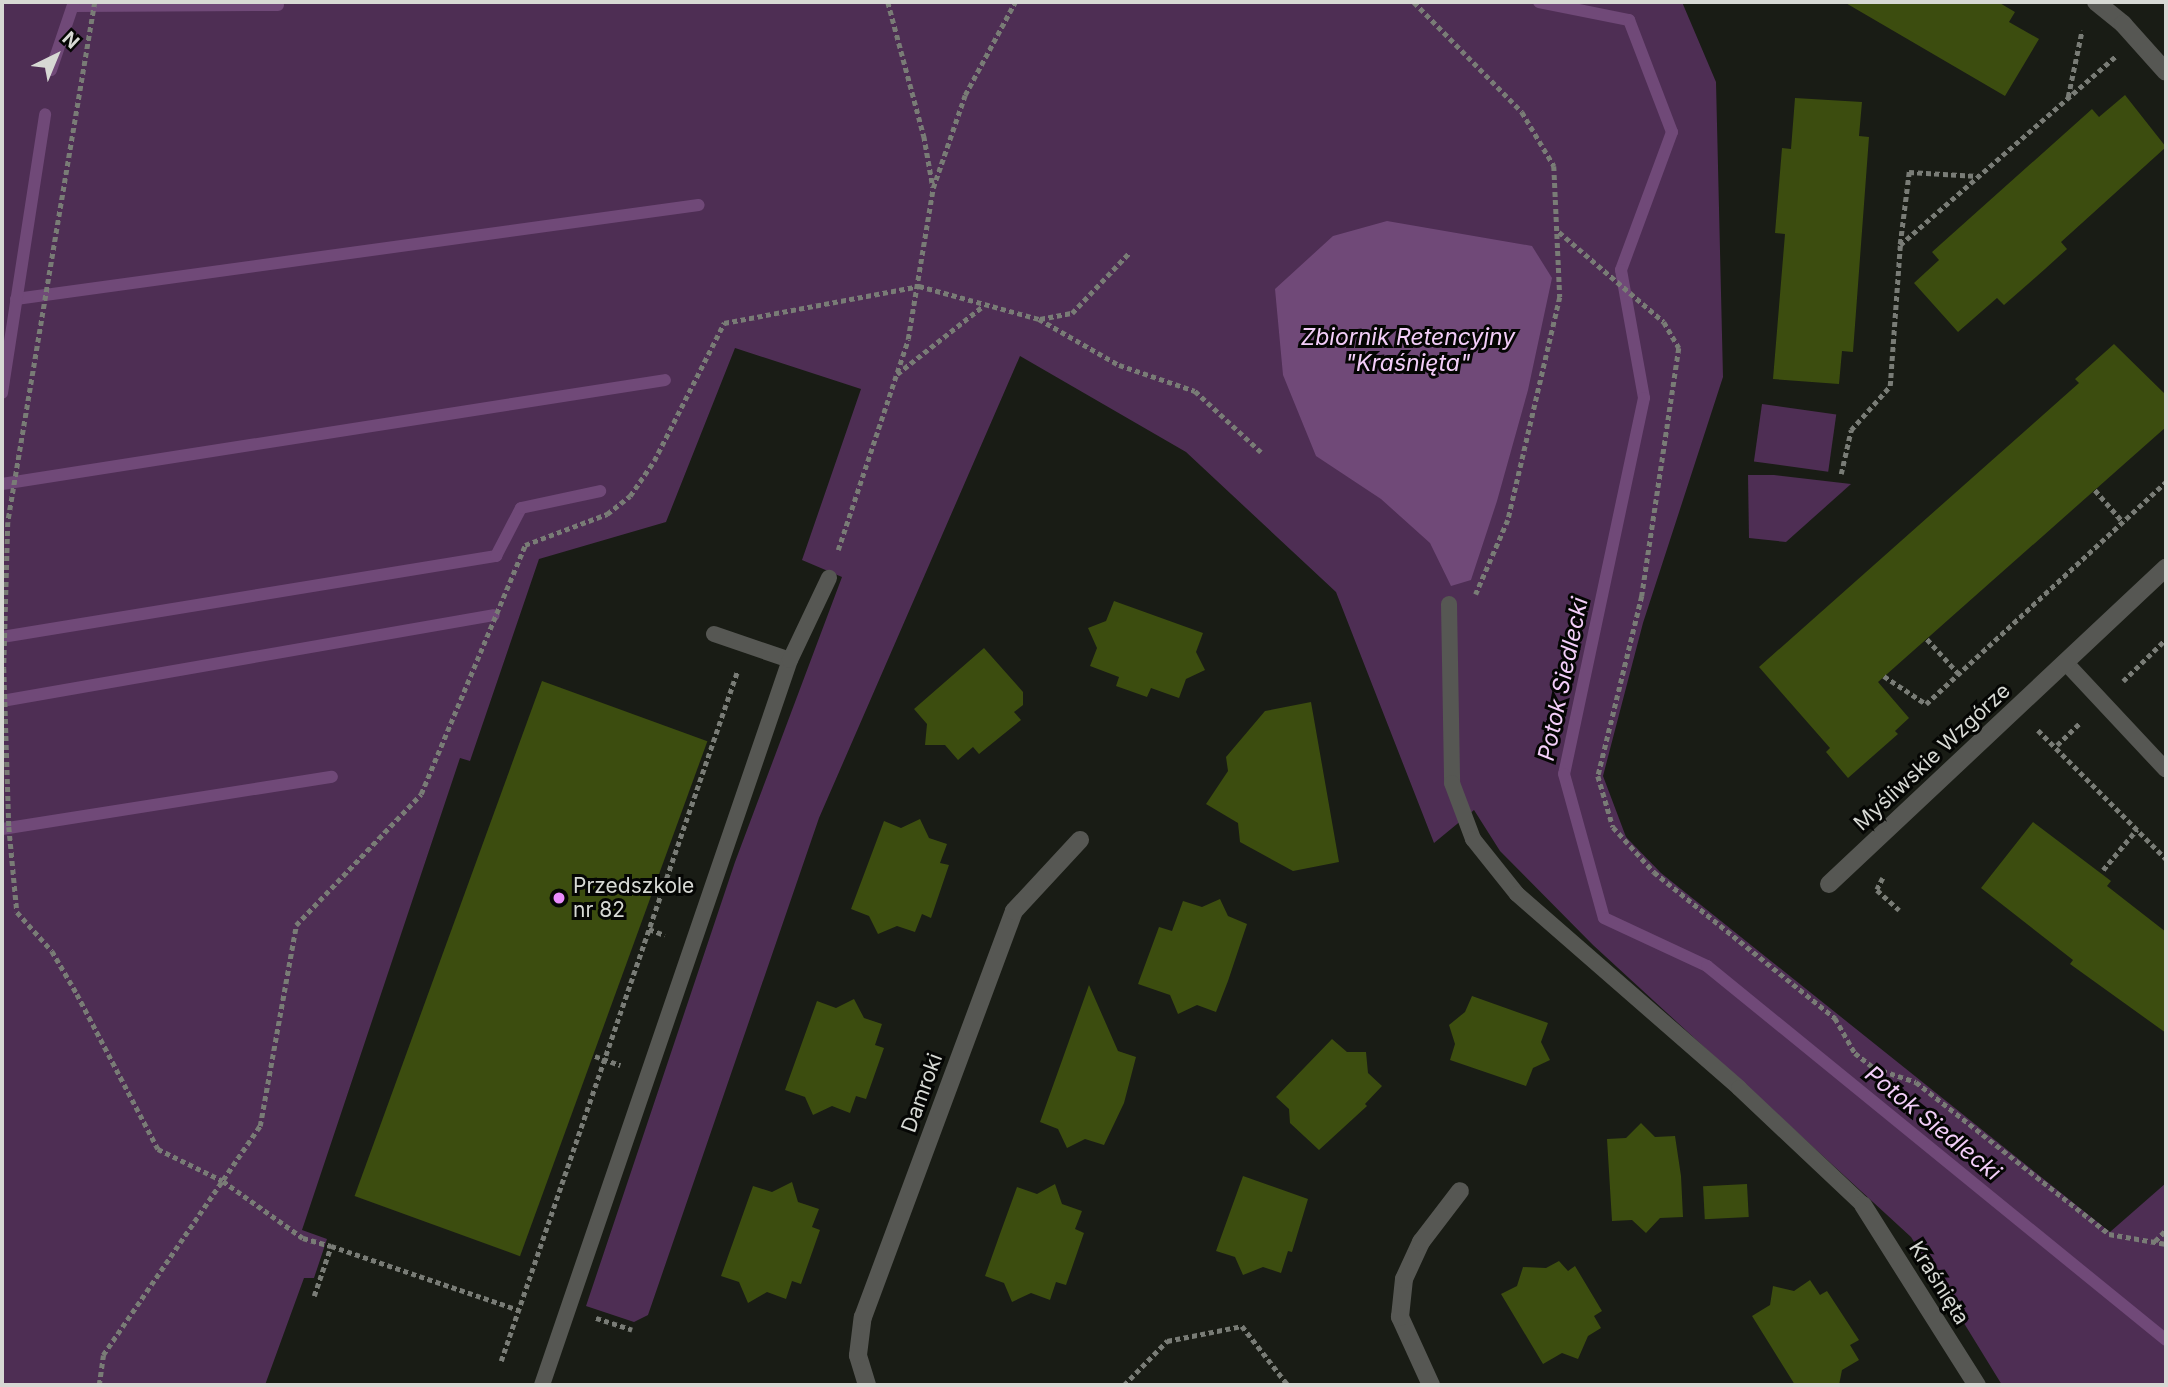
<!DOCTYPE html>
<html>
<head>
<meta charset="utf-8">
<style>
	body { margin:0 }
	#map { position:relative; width:2168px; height:1387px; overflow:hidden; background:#191c15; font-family:Inter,sans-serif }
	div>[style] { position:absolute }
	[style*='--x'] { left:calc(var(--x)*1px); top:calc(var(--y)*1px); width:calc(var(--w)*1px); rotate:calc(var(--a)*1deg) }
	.green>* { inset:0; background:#4e2e54; transform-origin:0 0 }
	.water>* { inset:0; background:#704978 }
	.stream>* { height:12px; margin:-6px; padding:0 6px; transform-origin:6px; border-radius:6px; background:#704978 }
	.building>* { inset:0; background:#3c4d0f; transform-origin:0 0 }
	.path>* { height:4.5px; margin-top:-2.25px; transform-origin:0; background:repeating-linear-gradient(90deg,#797c76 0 5px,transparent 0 8.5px) }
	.lane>* { height:16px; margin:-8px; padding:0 8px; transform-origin:8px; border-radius:8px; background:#565753 }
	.street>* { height:18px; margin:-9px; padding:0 9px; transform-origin:9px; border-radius:9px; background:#565753 }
	.dots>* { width:19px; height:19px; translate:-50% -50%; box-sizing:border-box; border:4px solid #050604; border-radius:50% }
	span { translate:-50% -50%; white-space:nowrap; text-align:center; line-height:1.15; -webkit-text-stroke:6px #050604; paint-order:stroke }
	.street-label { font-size:21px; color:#d7d9d4 }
	.poi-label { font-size:21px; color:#d7d9d4 }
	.left { translate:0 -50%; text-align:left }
	.water-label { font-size:23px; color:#f3cef9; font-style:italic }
	.frame { position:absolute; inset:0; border:4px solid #d7d9d4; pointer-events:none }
	.north { position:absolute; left:21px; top:21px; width:70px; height:70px; -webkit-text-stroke:5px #050604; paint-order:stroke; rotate:43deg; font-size:19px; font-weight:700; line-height:28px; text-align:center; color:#d7d9d4 }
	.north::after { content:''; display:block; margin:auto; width:24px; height:32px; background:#d7d9d4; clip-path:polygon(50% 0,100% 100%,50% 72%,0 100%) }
</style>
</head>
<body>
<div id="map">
	<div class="green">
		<i style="clip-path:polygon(2px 2px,1682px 2px,1716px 82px,1723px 377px,1643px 623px,1603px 776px,1626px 837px,1661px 873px,2110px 1232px,2166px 1183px,2166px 1385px,2002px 1385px,1911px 1237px,1593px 945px,1500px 851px,1474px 810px,1434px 843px,1336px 592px,1186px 452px,1020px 356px,819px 818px,648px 1315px,634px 1322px,586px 1306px,735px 862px,842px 577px,802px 560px,861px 389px,735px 348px,666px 522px,539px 559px,470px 761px,460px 758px,302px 1230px,327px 1239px,314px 1278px,304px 1278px,265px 1385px,2px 1385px)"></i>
		<i style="left:1762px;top:404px;width:75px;height:58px;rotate:8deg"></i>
		<i style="clip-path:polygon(1748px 475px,1774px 475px,1851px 484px,1786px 542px,1749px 538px)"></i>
	</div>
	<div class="water">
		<i style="clip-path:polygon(1387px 221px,1532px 246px,1552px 278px,1528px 390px,1497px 501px,1471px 580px,1451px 586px,1430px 543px,1381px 499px,1316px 456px,1283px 375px,1275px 289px,1333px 236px)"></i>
	</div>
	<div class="stream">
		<i style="--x:1539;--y:2;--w:92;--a:11.3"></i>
		<i style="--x:1629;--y:20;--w:120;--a:69"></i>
		<i style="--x:1672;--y:132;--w:147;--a:110.3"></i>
		<i style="--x:1621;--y:270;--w:130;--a:79.8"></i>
		<i style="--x:1644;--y:398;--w:384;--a:102"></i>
		<i style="--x:1564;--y:774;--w:149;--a:74.5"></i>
		<i style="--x:1604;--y:918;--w:114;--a:25"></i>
		<i style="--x:1707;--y:966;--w:592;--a:39.17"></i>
		<i style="--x:73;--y:6;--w:205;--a:-0.3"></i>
		<i style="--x:51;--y:70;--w:72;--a:-71.3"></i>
		<i style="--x:16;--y:299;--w:689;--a:-7.84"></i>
		<i style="--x:2;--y:393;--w:282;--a:-81.2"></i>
		<i style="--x:2;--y:484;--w:671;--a:-8.91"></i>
		<i style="--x:2;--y:637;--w:501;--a:-9.31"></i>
		<i style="--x:496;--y:556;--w:54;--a:-62.5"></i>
		<i style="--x:521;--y:508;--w:81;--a:-12.1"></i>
		<i style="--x:2;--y:701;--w:499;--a:-9.9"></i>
		<i style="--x:2;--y:829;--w:334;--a:-9"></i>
	</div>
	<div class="building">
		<i style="clip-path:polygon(1844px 2px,1998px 2px,2015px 12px,2009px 22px,2039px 39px,2005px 96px)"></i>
		<i style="clip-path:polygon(2125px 95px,2166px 147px,2061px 242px,2067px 249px,2045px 269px,2004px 305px,1997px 298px,1958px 332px,1914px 283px,1939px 260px,1932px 252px,2092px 109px,2099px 117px)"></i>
		<i style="clip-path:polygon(1795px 98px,1862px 102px,1859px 136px,1869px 137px,1853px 352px,1842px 351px,1839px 384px,1773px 379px,1785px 234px,1775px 233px,1782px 148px,1791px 149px)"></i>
		<i style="clip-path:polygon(2114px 344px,2166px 395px,2166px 427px,1878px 682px,1909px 718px,1895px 731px,1898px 734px,1848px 778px,1826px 752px,1830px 748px,1759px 667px,2079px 383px,2075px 379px)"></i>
		<i style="clip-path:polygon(1114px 601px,1203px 633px,1196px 652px,1205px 670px,1186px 679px,1179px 698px,1151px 688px,1147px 697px,1116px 686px,1119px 677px,1090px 666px,1097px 648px,1088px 628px,1106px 621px)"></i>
		<i style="clip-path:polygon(984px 648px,1023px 692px,1023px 705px,1014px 712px,1021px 720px,979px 754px,973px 747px,958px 760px,945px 745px,925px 745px,927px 724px,914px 709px)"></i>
		<i style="left:542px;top:681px;width:176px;height:548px;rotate:20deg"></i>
		<i style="clip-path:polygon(1311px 702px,1339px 862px,1293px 871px,1240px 842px,1238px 823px,1206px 804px,1228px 771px,1226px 757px,1265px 711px)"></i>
		<i style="clip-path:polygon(920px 819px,929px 838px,947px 844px,940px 863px,949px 865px,931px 918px,922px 914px,915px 932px,897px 926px,878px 934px,869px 916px,851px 909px,884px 821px,901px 828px)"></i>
		<i style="clip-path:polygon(2033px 822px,2111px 881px,2107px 886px,2166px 932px,2166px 1033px,2070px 964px,2073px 960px,1981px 888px)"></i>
		<i style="clip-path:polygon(1220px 899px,1228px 916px,1247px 924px,1228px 981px,1216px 1012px,1197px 1005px,1178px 1014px,1170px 995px,1138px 984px,1159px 927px,1172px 931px,1183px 901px,1202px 907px)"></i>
		<i style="clip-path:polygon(1089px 985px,1118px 1051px,1136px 1057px,1124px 1103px,1104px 1145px,1085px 1139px,1067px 1148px,1058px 1129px,1040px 1122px)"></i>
		<i style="clip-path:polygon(1472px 996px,1548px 1023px,1541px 1042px,1550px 1060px,1533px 1068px,1526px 1086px,1450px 1060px,1455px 1044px,1449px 1025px,1465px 1012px)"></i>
		<i style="clip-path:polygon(854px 999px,864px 1018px,882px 1024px,875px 1045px,884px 1048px,866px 1099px,856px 1096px,850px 1113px,832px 1106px,813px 1115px,805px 1097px,785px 1090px,817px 1001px,836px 1008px)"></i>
		<i style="clip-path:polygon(1332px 1039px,1347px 1052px,1366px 1052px,1368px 1073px,1382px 1086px,1365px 1104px,1367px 1106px,1319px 1150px,1290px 1123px,1289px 1109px,1276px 1097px)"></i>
		<i style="clip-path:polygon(1641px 1123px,1655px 1137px,1675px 1136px,1681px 1176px,1683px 1217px,1660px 1218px,1646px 1233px,1632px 1220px,1612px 1221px,1607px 1139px,1626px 1138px)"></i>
		<i style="clip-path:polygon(1243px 1176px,1308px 1199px,1292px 1252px,1288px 1251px,1281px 1273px,1263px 1267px,1243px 1275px,1235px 1257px,1216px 1251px)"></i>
		<i style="clip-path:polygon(792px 1182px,798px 1202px,819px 1209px,812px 1227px,820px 1230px,801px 1284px,792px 1281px,786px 1299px,767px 1292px,748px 1303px,739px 1282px,721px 1276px,753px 1186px,772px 1192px)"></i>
		<i style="clip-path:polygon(1055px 1184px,1062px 1204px,1082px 1211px,1075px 1229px,1084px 1233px,1066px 1285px,1056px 1282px,1050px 1300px,1031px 1293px,1012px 1302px,1004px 1283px,985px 1276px,1001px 1231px,1017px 1187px,1037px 1194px)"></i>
		<i style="left:1747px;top:1184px;width:33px;height:44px;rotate:87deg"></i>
		<i style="clip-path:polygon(1559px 1261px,1568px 1271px,1575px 1266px,1602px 1311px,1594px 1316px,1601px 1328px,1588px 1336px,1578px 1359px,1562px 1353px,1543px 1364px,1501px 1294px,1517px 1286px,1523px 1267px,1546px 1268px)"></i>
		<i style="clip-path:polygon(1810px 1280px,1820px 1295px,1827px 1291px,1859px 1340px,1850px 1345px,1859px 1360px,1842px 1370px,1839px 1385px,1795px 1385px,1752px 1316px,1770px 1305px,1773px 1286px,1794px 1291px)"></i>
	</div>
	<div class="path">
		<i style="--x:95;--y:2;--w:527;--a:99.5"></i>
		<i style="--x:8;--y:522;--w:146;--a:91.6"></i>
		<i style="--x:4;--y:668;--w:159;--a:88.2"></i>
		<i style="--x:9;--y:827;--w:85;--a:84.6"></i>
		<i style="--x:17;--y:912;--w:52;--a:48.1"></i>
		<i style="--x:52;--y:951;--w:50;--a:59.8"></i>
		<i style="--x:77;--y:994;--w:175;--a:62.4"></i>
		<i style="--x:158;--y:1149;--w:72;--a:26.2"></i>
		<i style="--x:223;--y:1181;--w:98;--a:35.5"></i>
		<i style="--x:303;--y:1238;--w:29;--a:16"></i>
		<i style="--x:888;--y:2;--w:139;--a:75"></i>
		<i style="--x:924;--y:136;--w:52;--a:80"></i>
		<i style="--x:1414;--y:2;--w:154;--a:45.5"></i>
		<i style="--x:1522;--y:112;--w:63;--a:59.3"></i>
		<i style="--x:1554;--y:166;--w:131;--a:87.4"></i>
		<i style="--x:1560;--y:297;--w:229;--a:103.1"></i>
		<i style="--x:1508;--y:520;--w:81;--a:113.4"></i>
		<i style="--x:2068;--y:97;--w:68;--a:-78.2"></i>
		<i style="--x:1559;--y:232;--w:138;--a:40.6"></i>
		<i style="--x:1664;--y:322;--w:30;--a:60"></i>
		<i style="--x:1679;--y:348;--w:251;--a:98.5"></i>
		<i style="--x:1642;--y:596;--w:185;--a:103.7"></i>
		<i style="--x:1598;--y:776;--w:53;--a:73.6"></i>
		<i style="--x:1613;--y:827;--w:61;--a:47.7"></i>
		<i style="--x:1654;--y:872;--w:233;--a:38.9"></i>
		<i style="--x:1835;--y:1018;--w:40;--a:60.3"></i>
		<i style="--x:1855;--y:1053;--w:24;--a:38"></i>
		<i style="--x:1874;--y:1068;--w:44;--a:18.4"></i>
		<i style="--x:1916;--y:1082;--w:246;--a:38.2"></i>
		<i style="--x:2109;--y:1234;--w:58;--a:10"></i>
		<i style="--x:1900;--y:244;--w:73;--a:-82.9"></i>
		<i style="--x:1909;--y:172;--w:69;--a:3.3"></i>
		<i style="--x:1040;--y:319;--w:33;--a:-11"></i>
		<i style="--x:1072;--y:313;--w:83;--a:-46.5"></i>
		<i style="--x:897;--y:374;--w:110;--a:-38.3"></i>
		<i style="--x:1841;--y:474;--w:45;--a:-77.2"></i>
		<i style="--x:1851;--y:430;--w:59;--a:-48.4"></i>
		<i style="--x:1890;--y:386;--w:141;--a:-85.9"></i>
		<i style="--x:1900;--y:245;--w:286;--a:-41.2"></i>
		<i style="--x:2095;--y:490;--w:43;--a:48.8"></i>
		<i style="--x:838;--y:550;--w:222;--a:-71.6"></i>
		<i style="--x:908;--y:339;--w:153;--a:-80.6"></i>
		<i style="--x:933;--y:188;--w:98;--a:-71"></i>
		<i style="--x:965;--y:95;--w:106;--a:-61.7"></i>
		<i style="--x:1927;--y:639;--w:47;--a:47.6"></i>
		<i style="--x:1884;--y:676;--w:50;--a:33.7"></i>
		<i style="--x:1926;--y:704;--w:327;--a:-42.8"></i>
		<i style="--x:2123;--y:681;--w:60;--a:-44.3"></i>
		<i style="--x:2038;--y:730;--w:182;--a:45.2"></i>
		<i style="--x:2057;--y:745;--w:33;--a:-44"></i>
		<i style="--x:2103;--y:870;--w:53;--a:-50.3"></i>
		<i style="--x:1883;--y:878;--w:13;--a:117"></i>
		<i style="--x:1877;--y:890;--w:30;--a:42"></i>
		<i style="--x:649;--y:929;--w:17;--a:21"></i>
		<i style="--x:595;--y:1056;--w:27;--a:20"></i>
		<i style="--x:2155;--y:1241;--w:16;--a:-45"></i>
		<i style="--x:314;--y:1296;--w:53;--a:-71.2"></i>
		<i style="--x:331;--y:1246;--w:199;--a:18.8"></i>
		<i style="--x:596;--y:1318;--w:38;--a:18"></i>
		<i style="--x:501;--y:1361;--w:728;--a:-71.09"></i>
		<i style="--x:99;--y:1385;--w:30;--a:-82"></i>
		<i style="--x:103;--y:1355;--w:278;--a:-55.6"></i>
		<i style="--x:260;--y:1126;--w:204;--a:-79.8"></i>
		<i style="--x:296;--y:925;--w:181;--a:-46.3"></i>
		<i style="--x:421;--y:794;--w:270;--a:-67.3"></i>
		<i style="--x:525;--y:545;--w:88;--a:-20.7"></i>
		<i style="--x:607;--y:514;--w:29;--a:-38"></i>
		<i style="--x:630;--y:496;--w:42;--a:-55.6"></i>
		<i style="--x:654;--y:461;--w:155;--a:-63.1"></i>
		<i style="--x:724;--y:323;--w:198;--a:-10.7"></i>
		<i style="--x:919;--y:286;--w:124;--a:15.4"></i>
		<i style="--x:1039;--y:319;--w:92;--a:29.9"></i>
		<i style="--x:1119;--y:365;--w:80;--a:18.9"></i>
		<i style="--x:1195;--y:391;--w:90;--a:42.7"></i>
		<i style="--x:1124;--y:1385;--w:62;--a:-45.7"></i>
		<i style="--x:1167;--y:1341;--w:76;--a:-11.3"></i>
		<i style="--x:1242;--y:1326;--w:75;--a:52.1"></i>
	</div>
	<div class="lane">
		<i style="--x:1449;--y:604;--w:179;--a:89"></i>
		<i style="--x:1452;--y:783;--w:60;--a:69.4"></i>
		<i style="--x:1473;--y:839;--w:70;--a:51.3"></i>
		<i style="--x:1517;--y:894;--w:295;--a:41.1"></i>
		<i style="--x:1739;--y:1088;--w:170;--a:43.3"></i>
		<i style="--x:714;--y:634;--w:80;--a:18.9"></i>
		<i style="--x:2066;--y:663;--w:146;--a:46.9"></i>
		<i style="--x:542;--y:1385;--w:766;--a:-71.12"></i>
		<i style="--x:790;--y:660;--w:91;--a:-64.6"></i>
	</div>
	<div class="street">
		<i style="--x:2096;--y:2;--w:35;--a:39"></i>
		<i style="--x:2123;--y:24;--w:64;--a:48.1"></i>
		<i style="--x:1829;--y:884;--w:462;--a:-43.2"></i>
		<i style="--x:1863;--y:1205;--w:213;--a:57.7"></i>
		<i style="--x:867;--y:1385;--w:31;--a:-107"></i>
		<i style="--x:858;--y:1355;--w:38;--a:-83"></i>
		<i style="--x:863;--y:1317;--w:433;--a:-69.6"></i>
		<i style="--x:1014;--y:911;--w:97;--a:-47.1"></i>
		<i style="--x:1431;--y:1385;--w:75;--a:-114.5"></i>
		<i style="--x:1400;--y:1317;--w:38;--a:-84"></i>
		<i style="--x:1404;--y:1279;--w:41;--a:-65.3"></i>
		<i style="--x:1421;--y:1242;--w:64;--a:-52.6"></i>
	</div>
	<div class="dots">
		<i style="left:559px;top:898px;background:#ea8dfc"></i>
	</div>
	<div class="street-label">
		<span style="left:1932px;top:757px;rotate:-43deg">Myśliwskie Wzgórze</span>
		<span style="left:922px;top:1093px;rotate:-70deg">Damroki</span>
		<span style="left:1939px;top:1283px;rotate:58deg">Kraśnięta</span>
	</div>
	<div class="poi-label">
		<span class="left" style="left:573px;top:898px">Przedszkole<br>nr 82</span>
	</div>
	<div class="water-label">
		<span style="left:1408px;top:350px">Zbiornik Retencyjny<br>"Kraśnięta"</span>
		<span style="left:1563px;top:679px;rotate:-78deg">Potok Siedlecki</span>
		<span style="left:1933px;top:1123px;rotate:39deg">Potok Siedlecki</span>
	</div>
	<div class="frame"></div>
	<div class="north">N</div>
</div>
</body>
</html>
